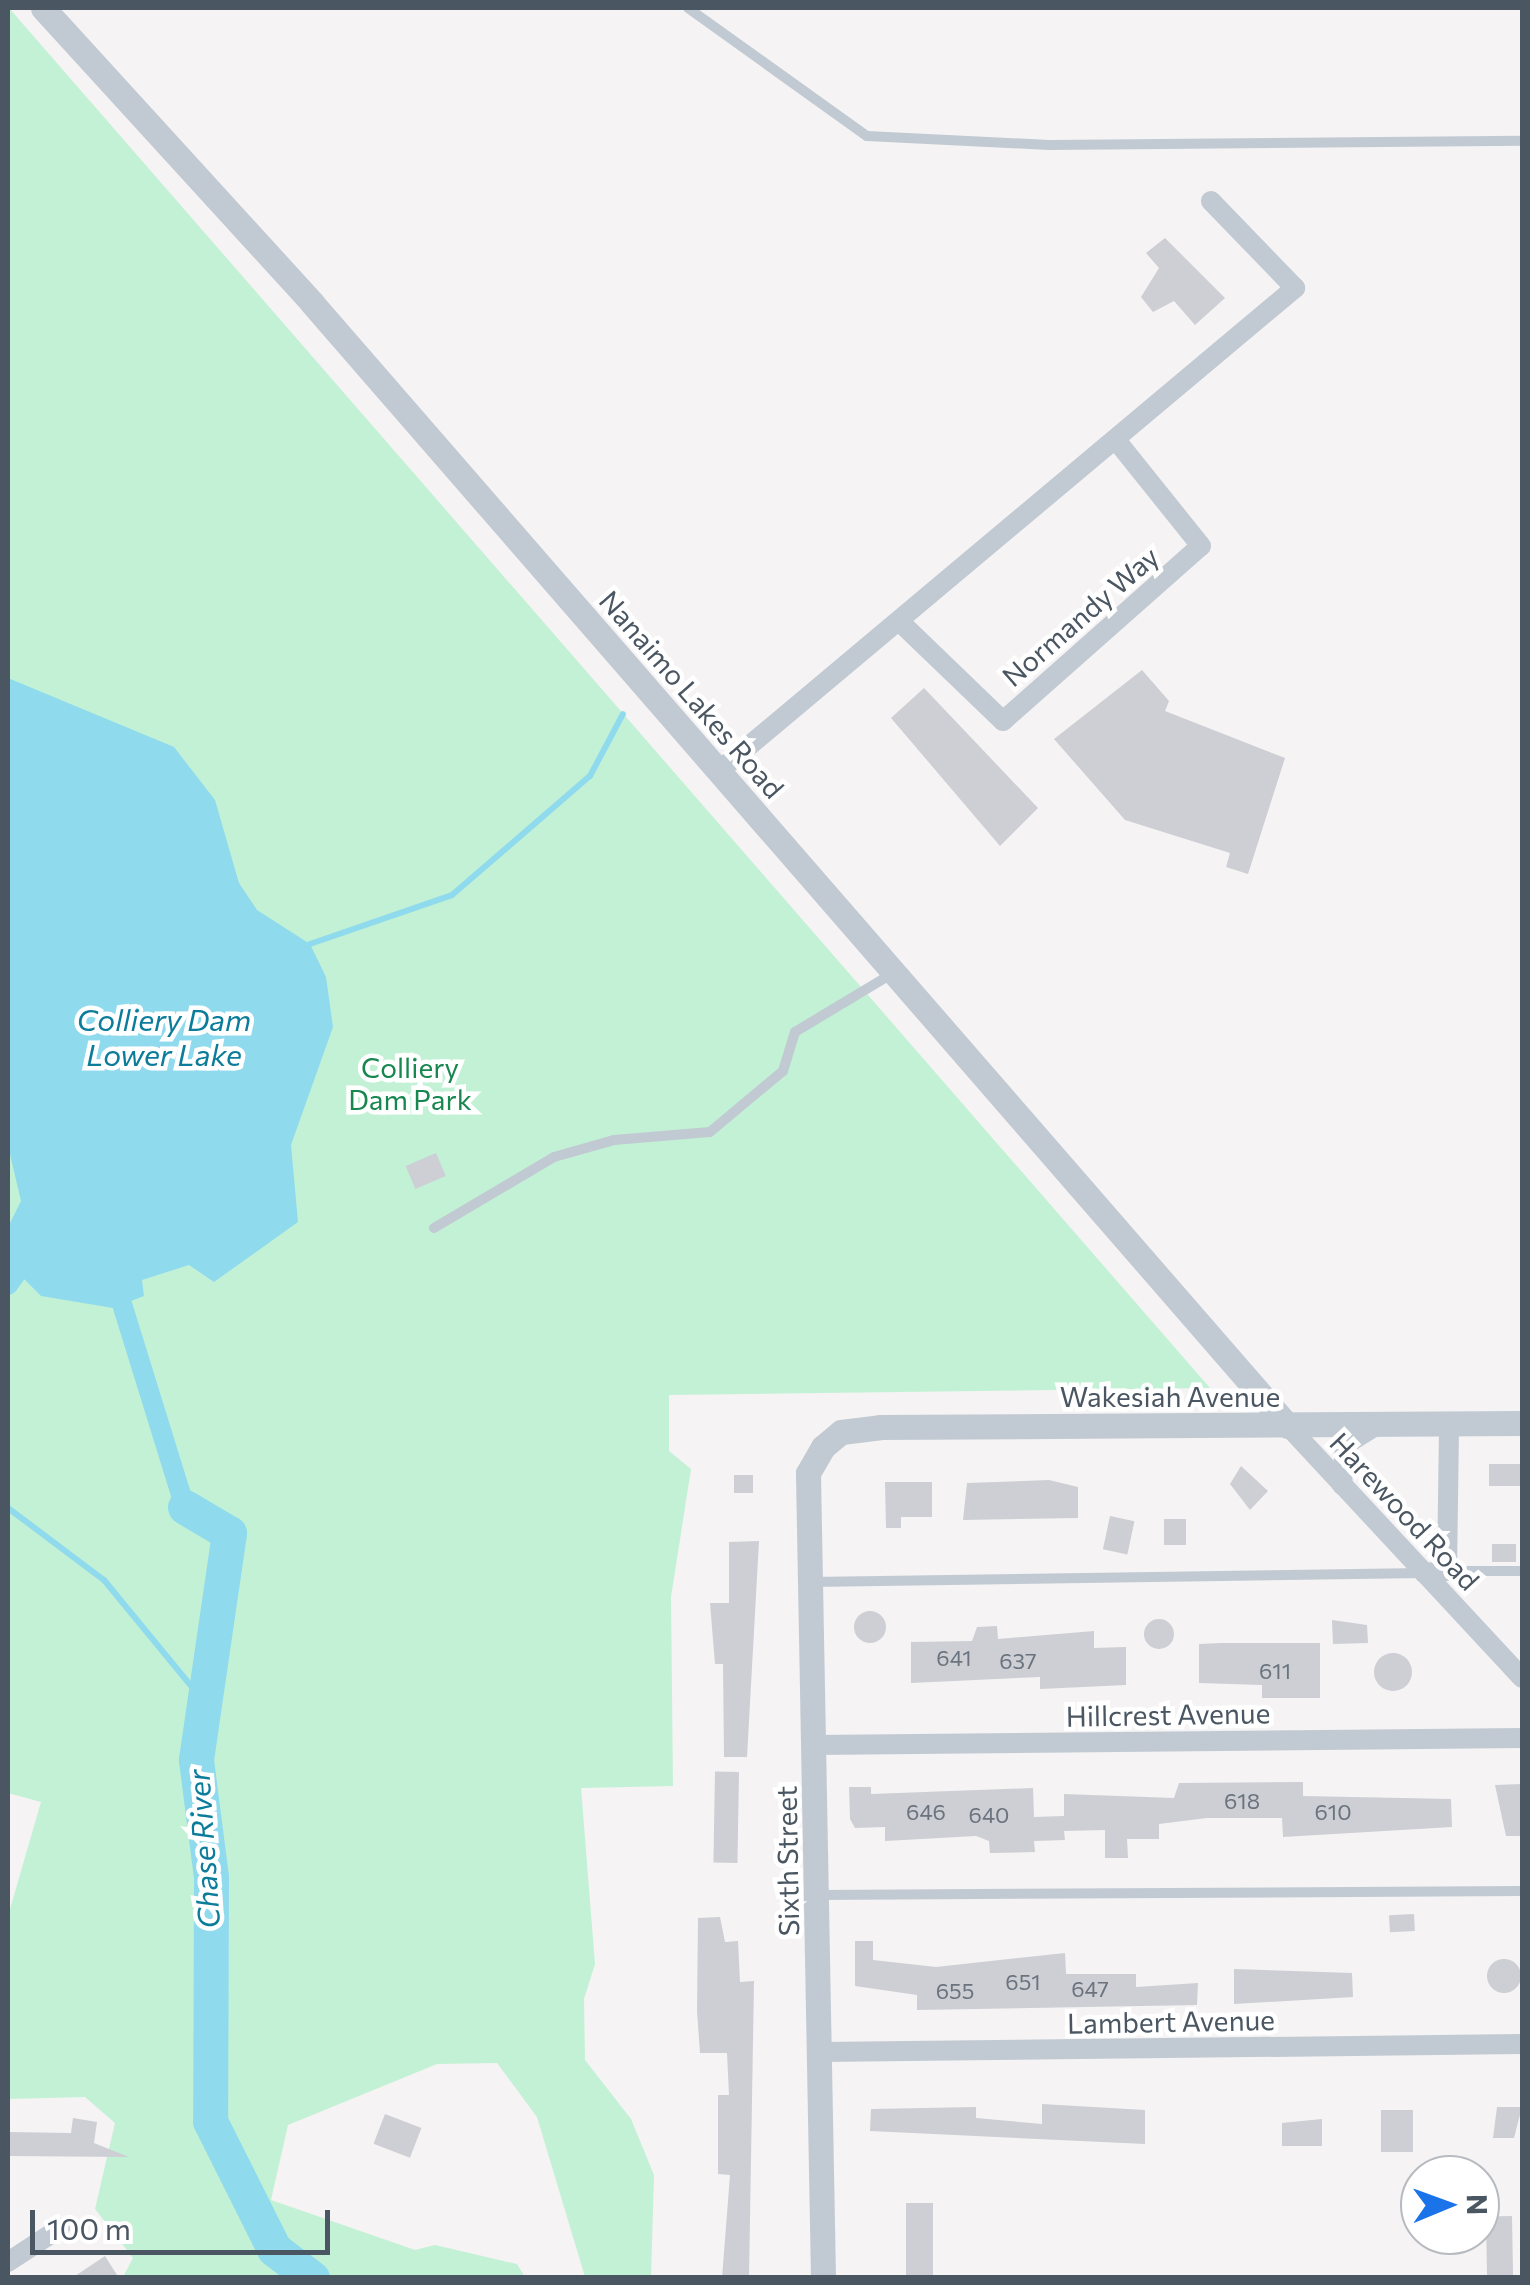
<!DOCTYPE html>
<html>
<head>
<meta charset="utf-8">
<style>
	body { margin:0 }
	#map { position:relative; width:1530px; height:2285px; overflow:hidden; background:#f5f3f3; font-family:Commissioner,sans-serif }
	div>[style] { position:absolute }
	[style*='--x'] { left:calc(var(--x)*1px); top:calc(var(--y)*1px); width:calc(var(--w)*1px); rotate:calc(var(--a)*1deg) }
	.green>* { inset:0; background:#c3f1d5 }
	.water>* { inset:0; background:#90daee }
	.stream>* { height:6px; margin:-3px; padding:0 3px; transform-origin:3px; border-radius:3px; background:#90daee }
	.canal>* { height:20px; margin:-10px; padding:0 10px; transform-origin:10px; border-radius:10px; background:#90daee }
	.river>* { height:35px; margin:-17.5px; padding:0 17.5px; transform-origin:17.5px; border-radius:17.5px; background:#90daee }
	.building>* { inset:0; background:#cdcfd5; transform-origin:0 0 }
	.round { border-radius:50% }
	.service>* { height:10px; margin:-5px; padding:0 5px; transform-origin:5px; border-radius:5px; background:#c1cad2 }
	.minor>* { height:20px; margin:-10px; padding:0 10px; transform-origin:10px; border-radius:10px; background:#c1cad2 }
	.tertiary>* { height:25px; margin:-12.5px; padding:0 12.5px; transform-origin:12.5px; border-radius:12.5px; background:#c1cad2 }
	span { translate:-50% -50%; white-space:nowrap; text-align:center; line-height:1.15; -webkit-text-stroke:9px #fff; paint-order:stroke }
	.number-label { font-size:22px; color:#6b747e }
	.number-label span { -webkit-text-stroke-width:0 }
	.street-label { font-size:28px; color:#4a5661 }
	.park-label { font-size:28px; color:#17864f }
	.water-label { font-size:30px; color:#0c7c9b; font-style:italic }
	.frame { position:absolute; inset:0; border:10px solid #4a5661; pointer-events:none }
	.north { position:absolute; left:1400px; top:2155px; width:100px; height:100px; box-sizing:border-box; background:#fff; border:2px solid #b7bbc0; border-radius:50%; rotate:89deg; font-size:28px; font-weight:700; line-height:40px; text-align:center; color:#4a5661 }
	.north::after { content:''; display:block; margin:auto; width:35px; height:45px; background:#1a73e8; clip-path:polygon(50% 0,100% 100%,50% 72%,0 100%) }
	.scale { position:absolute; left:30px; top:2210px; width:300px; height:45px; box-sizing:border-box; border:5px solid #4a5661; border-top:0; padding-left:12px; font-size:30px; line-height:35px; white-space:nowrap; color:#4a5661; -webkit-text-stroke:8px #fff; paint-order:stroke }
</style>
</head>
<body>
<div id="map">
	<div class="green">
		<i style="clip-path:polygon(9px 8px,1210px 1388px,669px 1395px,669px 1451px,691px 1469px,671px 1597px,673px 1786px,581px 1788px,595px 1964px,584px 1999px,585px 2060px,631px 2119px,654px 2175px,651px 2277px,585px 2277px,537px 2117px,497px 2063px,437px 2064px,288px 2125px,271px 2200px,415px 2250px,435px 2245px,517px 2264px,525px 2277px,123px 2277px,133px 2258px,95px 2209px,115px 2123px,85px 2097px,8px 2099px,8px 1916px,41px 1802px,8px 1793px)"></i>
	</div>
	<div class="water">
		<i style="clip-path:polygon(8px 678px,174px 747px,215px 800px,239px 883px,257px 910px,310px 944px,326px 977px,333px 1027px,291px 1145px,298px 1222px,214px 1282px,189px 1265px,142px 1280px,144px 1296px,113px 1308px,41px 1296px,8px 1263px,8px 1227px,21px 1201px,8px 1146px)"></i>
	</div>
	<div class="stream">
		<i style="--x:310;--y:944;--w:150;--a:-19"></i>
		<i style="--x:452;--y:895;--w:182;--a:-40.8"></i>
		<i style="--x:590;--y:776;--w:70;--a:-62"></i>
		<i style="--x:8;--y:1508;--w:120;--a:36.9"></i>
		<i style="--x:104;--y:1580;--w:151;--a:50.6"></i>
	</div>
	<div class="canal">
		<i style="--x:8;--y:1285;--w:16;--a:-55"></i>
		<i style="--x:122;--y:1304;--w:213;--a:72.8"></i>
	</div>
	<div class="river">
		<i style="--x:185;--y:1507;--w:51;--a:30.6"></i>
		<i style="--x:229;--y:1533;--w:229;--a:98.3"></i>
		<i style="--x:196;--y:1760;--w:118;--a:82.7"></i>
		<i style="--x:211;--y:1877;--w:244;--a:90.2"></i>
		<i style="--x:210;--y:2121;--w:143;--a:63.4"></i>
		<i style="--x:274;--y:2249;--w:48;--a:37.3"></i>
	</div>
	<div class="building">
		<i style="clip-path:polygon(1165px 238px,1225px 298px,1195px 325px,1174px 301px,1153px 312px,1141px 297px,1159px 268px,1146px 253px)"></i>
		<i style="clip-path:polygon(1142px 670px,1169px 701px,1165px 711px,1285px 758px,1248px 874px,1226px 867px,1230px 853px,1125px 820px,1054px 739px)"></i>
		<i style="clip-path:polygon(924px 688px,1038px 808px,1000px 846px,891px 718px)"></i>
		<i style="left:436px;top:1153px;width:25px;height:33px;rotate:67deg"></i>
		<i style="left:1489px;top:1464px;width:33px;height:22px"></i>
		<i style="clip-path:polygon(1241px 1466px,1268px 1491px,1250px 1510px,1230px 1484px)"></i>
		<i style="left:734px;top:1475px;width:19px;height:18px"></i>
		<i style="clip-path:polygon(1049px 1480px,1078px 1487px,1078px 1518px,963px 1520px,967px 1483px)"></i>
		<i style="clip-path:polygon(885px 1482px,932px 1482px,932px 1517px,901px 1517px,901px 1528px,886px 1528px)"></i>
		<i style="left:1110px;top:1516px;width:25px;height:34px;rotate:12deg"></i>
		<i style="left:1164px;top:1519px;width:22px;height:26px"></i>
		<i style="clip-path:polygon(759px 1541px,747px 1757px,724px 1757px,723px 1664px,715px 1664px,710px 1603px,729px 1603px,729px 1542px)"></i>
		<i style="left:1516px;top:1544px;width:18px;height:24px;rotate:90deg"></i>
		<i class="round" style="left:854px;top:1611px;width:32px;height:32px"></i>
		<i class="round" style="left:1144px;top:1619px;width:30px;height:30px"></i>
		<i style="clip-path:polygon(1332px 1620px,1367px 1625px,1368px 1643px,1333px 1644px)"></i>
		<i style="clip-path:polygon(997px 1626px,998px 1639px,1094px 1631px,1094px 1648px,1126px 1647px,1126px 1685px,1040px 1689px,1040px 1677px,911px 1683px,911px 1642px,972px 1641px,977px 1627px)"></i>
		<i style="clip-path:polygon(1221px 1643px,1320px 1643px,1320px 1698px,1262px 1698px,1262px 1685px,1199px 1683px,1199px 1644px)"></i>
		<i class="round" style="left:1374px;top:1653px;width:38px;height:38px"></i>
		<i style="left:739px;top:1772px;width:91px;height:24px;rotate:91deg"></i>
		<i style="clip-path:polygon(1303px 1782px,1303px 1796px,1451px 1799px,1452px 1827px,1283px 1837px,1282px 1818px,1207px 1818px,1159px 1824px,1159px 1839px,1127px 1839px,1128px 1858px,1105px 1858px,1105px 1830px,1064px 1831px,1065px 1840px,1034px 1841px,1035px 1852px,990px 1853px,989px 1841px,976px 1836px,885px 1841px,885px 1827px,855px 1828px,850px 1819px,849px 1787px,871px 1787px,871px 1794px,1033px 1788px,1034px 1817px,1064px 1816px,1064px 1794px,1174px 1798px,1179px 1783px)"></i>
		<i style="clip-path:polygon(1522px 1784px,1522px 1836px,1506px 1836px,1495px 1785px)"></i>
		<i style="left:1414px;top:1914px;width:17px;height:25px;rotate:87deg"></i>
		<i style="clip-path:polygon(720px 1917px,725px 1942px,738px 1941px,740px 1982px,754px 1981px,749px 2278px,722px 2278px,730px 2175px,718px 2174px,718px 2095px,729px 2095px,727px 2053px,700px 2053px,697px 2011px,698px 1918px)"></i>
		<i style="clip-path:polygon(855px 1941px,873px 1941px,873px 1960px,936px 1967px,1065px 1953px,1066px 1974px,1136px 1974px,1136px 1987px,1198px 1983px,1197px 2005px,917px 2010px,917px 1995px,855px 1986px)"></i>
		<i class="round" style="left:1487px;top:1959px;width:34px;height:34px"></i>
		<i style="clip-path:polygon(1234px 1969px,1352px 1973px,1353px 1997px,1234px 2004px)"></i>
		<i style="clip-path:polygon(1042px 2104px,1145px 2110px,1145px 2144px,870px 2131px,871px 2109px,976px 2107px,976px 2118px,1042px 2124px)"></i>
		<i style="clip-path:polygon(1497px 2107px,1522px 2107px,1514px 2138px,1493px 2138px)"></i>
		<i style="left:1381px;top:2110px;width:32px;height:42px"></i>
		<i style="left:385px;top:2114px;width:39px;height:32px;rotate:21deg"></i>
		<i style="clip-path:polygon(73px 2118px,97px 2122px,94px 2143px,129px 2157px,8px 2156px,8px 2132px,71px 2133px)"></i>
		<i style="clip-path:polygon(1322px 2119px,1322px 2146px,1282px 2146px,1282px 2123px)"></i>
		<i style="left:906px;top:2203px;width:27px;height:75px"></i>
		<i style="left:1512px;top:2216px;width:62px;height:26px;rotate:89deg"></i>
		<i style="clip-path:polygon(105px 2256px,119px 2278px,72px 2278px)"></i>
	</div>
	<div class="service">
		<i style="--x:688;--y:8;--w:220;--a:35.6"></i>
		<i style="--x:867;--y:136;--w:182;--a:2.8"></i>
		<i style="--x:1049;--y:145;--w:473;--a:-0.5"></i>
		<i style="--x:434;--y:1228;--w:139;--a:-30.6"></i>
		<i style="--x:554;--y:1157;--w:62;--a:-15.8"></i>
		<i style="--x:614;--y:1140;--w:96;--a:-4.8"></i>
		<i style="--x:710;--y:1132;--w:95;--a:-39.9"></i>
		<i style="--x:783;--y:1071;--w:41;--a:-72.9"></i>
		<i style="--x:795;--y:1032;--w:114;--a:-31"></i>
		<i style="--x:1447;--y:1571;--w:75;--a:0"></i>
		<i style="--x:810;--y:1582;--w:613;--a:-0.84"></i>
		<i style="--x:818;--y:1895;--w:704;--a:-0.33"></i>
	</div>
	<div class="minor">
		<i style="--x:899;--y:621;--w:144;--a:43.9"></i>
		<i style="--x:1003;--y:721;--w:264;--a:-41.5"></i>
		<i style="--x:1201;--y:546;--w:134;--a:-128.7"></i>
		<i style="--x:719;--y:771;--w:752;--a:-39.98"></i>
		<i style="--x:1295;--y:288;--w:121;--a:-134"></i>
		<i style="--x:1288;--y:1426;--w:344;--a:47.1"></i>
		<i style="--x:1342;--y:1485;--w:40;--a:-85.7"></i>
		<i style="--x:1345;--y:1445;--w:36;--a:-32"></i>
		<i style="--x:1424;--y:1573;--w:23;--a:-5"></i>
		<i style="--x:1447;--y:1571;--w:146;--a:-89.2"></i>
		<i style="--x:814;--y:1745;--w:708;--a:-0.57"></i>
		<i style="--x:820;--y:2052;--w:702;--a:-0.65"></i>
		<i style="--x:8;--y:2262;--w:62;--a:-33.2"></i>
	</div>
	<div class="tertiary">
		<i style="--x:43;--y:8;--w:399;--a:47.6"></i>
		<i style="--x:312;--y:303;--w:1488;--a:49.01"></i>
		<i style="--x:823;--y:2278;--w:805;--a:-91.07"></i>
		<i style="--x:808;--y:1473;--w:30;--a:-60"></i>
		<i style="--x:823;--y:1447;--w:23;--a:-40"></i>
		<i style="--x:841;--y:1432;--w:39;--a:-7"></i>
		<i style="--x:880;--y:1427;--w:642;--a:-0.36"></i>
	</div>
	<div class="number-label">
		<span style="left:954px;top:1658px">641</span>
		<span style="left:1018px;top:1661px">637</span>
		<span style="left:1275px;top:1671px">611</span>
		<span style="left:1242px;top:1801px">618</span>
		<span style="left:926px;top:1812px">646</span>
		<span style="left:1333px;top:1812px">610</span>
		<span style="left:989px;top:1815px">640</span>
		<span style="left:1023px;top:1982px">651</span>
		<span style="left:1090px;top:1989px">647</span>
		<span style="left:955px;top:1991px">655</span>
	</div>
	<div class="street-label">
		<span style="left:1080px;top:616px;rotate:-41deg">Normandy Way</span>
		<span style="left:692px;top:694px;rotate:49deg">Nanaimo Lakes Road</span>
		<span style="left:1170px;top:1396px">Wakesiah Avenue</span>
		<span style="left:1405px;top:1511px;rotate:47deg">Harewood Road</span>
		<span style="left:1168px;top:1714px;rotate:-1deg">Hillcrest Avenue</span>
		<span style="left:787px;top:1861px;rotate:-91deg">Sixth Street</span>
		<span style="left:1171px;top:2021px;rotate:-1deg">Lambert Avenue</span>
	</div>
	<div class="park-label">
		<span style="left:410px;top:1083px">Colliery<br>Dam Park</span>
	</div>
	<div class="water-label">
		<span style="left:164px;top:1036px">Colliery Dam<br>Lower Lake</span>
		<span style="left:203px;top:1849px;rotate:-94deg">Chase River</span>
	</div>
	<div class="frame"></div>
	<div class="north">N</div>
	<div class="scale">100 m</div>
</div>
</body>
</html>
